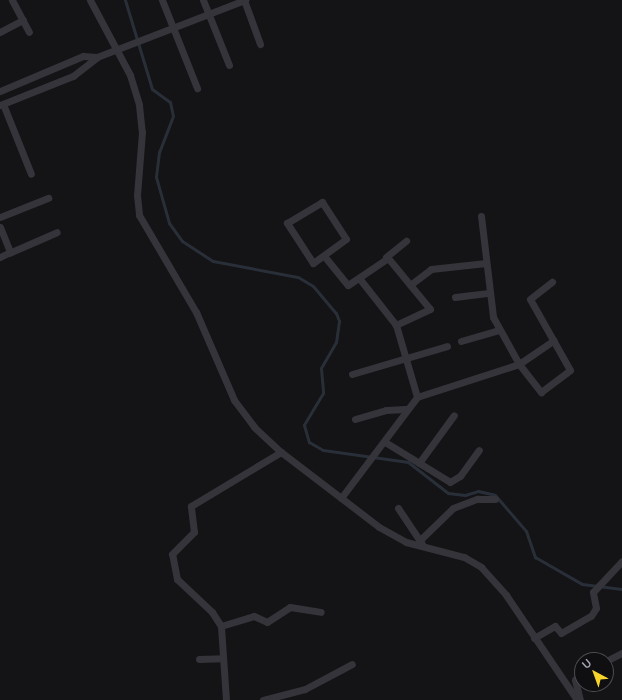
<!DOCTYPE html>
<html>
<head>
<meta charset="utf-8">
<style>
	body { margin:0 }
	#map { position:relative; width:622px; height:700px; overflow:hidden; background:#141315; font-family:Lato,sans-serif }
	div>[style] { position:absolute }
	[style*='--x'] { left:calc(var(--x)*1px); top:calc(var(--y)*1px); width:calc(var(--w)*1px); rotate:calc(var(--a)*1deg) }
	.stream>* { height:3px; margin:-1.5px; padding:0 1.5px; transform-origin:1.5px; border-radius:1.5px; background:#292f39 }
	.street>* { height:7px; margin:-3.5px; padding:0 3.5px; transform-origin:3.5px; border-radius:3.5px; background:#34343a }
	span { translate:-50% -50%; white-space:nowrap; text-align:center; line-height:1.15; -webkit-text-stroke:3px #0f0e10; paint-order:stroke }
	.north { position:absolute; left:574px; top:652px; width:40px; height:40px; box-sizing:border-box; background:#0f0e10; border:1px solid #4b4b52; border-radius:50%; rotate:319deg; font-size:11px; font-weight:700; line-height:16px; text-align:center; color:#a4a7b6 }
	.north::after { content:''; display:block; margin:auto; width:14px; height:18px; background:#f6d42a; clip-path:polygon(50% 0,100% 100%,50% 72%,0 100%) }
</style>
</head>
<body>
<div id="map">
	<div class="stream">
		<i style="--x:125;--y:0;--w:93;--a:73.1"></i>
		<i style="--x:152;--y:89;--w:22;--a:36"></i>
		<i style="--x:170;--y:102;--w:14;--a:78"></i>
		<i style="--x:173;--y:116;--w:39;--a:111"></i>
		<i style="--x:159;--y:152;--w:25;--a:97"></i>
		<i style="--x:156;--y:177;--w:48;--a:74.2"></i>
		<i style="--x:169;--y:223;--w:22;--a:54"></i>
		<i style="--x:182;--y:241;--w:37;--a:33"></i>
		<i style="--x:213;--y:261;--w:86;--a:10.7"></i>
		<i style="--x:298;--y:277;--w:17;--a:31"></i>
		<i style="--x:313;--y:286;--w:35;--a:50"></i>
		<i style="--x:336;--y:313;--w:9;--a:69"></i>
		<i style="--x:339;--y:321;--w:21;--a:98"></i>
		<i style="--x:336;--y:342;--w:30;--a:120"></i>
		<i style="--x:321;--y:368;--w:25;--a:85"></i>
		<i style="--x:323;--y:393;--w:37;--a:121"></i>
		<i style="--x:304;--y:425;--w:18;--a:74"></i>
		<i style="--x:309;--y:442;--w:16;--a:30"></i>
		<i style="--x:323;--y:450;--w:86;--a:8"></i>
		<i style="--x:408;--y:462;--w:51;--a:37.8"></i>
		<i style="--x:448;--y:493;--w:17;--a:7"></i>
		<i style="--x:465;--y:495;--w:14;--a:-17"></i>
		<i style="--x:478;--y:491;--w:17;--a:13"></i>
		<i style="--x:495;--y:495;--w:48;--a:49.3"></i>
		<i style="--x:526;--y:531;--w:28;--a:71"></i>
		<i style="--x:535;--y:557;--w:54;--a:29.9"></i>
		<i style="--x:582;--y:584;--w:40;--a:7.1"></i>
	</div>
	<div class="street">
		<i style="--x:12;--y:0;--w:36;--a:62"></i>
		<i style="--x:90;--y:0;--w:85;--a:61.9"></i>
		<i style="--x:130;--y:75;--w:31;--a:73"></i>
		<i style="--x:139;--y:105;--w:27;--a:84"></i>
		<i style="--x:142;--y:132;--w:63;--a:94.5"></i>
		<i style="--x:137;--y:195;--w:20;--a:84"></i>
		<i style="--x:139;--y:215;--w:113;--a:59.6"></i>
		<i style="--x:196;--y:312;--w:96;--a:66.6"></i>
		<i style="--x:234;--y:400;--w:34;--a:53"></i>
		<i style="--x:254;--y:427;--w:37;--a:43"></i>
		<i style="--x:281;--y:452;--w:123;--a:37.4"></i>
		<i style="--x:379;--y:527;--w:31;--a:29"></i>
		<i style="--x:406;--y:542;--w:60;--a:14.5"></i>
		<i style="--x:464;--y:557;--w:20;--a:30"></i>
		<i style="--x:481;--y:567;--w:38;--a:48"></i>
		<i style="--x:506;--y:595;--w:127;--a:55.9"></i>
		<i style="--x:162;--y:0;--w:95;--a:68.3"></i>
		<i style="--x:203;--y:0;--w:70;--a:68.2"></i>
		<i style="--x:244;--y:0;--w:47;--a:70"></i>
		<i style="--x:0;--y:32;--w:26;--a:-28"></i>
		<i style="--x:0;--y:91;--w:90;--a:-22.9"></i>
		<i style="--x:83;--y:56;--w:14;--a:4"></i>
		<i style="--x:3;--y:104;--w:75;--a:68.2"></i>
		<i style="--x:0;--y:105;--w:79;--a:-21.7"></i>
		<i style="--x:73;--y:76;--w:31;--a:-38"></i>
		<i style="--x:97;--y:57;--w:159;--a:-21.1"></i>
		<i style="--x:322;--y:202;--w:44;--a:57"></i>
		<i style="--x:346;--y:239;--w:41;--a:144"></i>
		<i style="--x:313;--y:263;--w:48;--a:-123"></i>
		<i style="--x:287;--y:223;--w:41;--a:-31"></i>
		<i style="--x:481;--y:216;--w:102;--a:83.2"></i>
		<i style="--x:493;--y:317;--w:54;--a:61"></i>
		<i style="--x:519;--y:364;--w:36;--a:52"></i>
		<i style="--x:541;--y:392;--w:36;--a:-37"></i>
		<i style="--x:570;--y:370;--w:81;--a:-119.4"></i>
		<i style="--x:530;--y:299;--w:28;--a:-38"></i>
		<i style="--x:0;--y:217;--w:52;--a:-21.6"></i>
		<i style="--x:0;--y:227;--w:27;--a:68"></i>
		<i style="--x:10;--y:252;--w:11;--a:153"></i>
		<i style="--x:9;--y:253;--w:52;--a:-23.6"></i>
		<i style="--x:325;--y:257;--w:36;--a:51"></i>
		<i style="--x:348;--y:285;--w:48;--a:-34"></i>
		<i style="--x:388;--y:258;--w:66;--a:50.5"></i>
		<i style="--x:430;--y:309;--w:38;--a:155"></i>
		<i style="--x:386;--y:257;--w:26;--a:-39"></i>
		<i style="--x:359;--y:278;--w:60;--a:51.8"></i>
		<i style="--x:396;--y:325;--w:75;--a:73.7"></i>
		<i style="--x:410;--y:285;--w:26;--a:-37"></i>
		<i style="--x:431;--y:269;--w:55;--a:-6.2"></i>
		<i style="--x:455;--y:297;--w:34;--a:-7"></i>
		<i style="--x:461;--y:341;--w:40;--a:-16"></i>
		<i style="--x:352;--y:374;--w:99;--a:-16.4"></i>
		<i style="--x:355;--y:419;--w:32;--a:-16"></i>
		<i style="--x:386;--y:410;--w:19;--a:-3"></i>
		<i style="--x:385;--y:442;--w:76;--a:31.6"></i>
		<i style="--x:450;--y:482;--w:12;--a:-31"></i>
		<i style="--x:460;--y:476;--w:32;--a:-54"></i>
		<i style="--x:419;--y:463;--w:59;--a:-53.9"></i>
		<i style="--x:341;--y:498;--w:126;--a:-53"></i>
		<i style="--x:417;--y:397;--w:107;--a:-17.9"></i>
		<i style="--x:519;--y:364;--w:42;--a:-34.4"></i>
		<i style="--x:398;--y:508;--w:43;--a:56.3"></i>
		<i style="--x:419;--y:541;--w:47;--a:-44.1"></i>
		<i style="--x:453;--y:508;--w:26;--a:-21"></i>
		<i style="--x:477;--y:499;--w:18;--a:0"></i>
		<i style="--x:221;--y:626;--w:34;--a:-17"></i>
		<i style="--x:254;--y:616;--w:14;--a:25"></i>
		<i style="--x:267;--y:622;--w:27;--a:-33"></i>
		<i style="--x:290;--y:607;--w:31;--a:9"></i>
		<i style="--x:534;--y:638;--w:24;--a:-30"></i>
		<i style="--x:555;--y:626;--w:9;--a:49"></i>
		<i style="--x:561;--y:633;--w:34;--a:-30"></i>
		<i style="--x:591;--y:616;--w:9;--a:-58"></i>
		<i style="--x:596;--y:608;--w:16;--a:-101"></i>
		<i style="--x:593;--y:592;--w:42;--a:-46.9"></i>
		<i style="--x:199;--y:659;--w:24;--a:-2"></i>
		<i style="--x:606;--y:661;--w:18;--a:-27"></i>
		<i style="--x:226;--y:700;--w:74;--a:-93.9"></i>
		<i style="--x:221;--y:626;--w:17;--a:-123"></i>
		<i style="--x:212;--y:612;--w:48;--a:-136.7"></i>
		<i style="--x:177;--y:579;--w:25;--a:-101"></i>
		<i style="--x:172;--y:554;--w:31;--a:-45"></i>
		<i style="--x:194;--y:532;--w:26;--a:-97"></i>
		<i style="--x:191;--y:506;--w:105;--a:-31"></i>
		<i style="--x:263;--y:700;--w:43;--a:-14.7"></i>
		<i style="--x:305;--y:689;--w:53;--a:-28"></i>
		<i style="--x:580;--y:700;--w:21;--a:-104"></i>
		<i style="--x:575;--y:680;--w:12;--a:-55"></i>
	</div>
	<div class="north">U</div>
</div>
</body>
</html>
